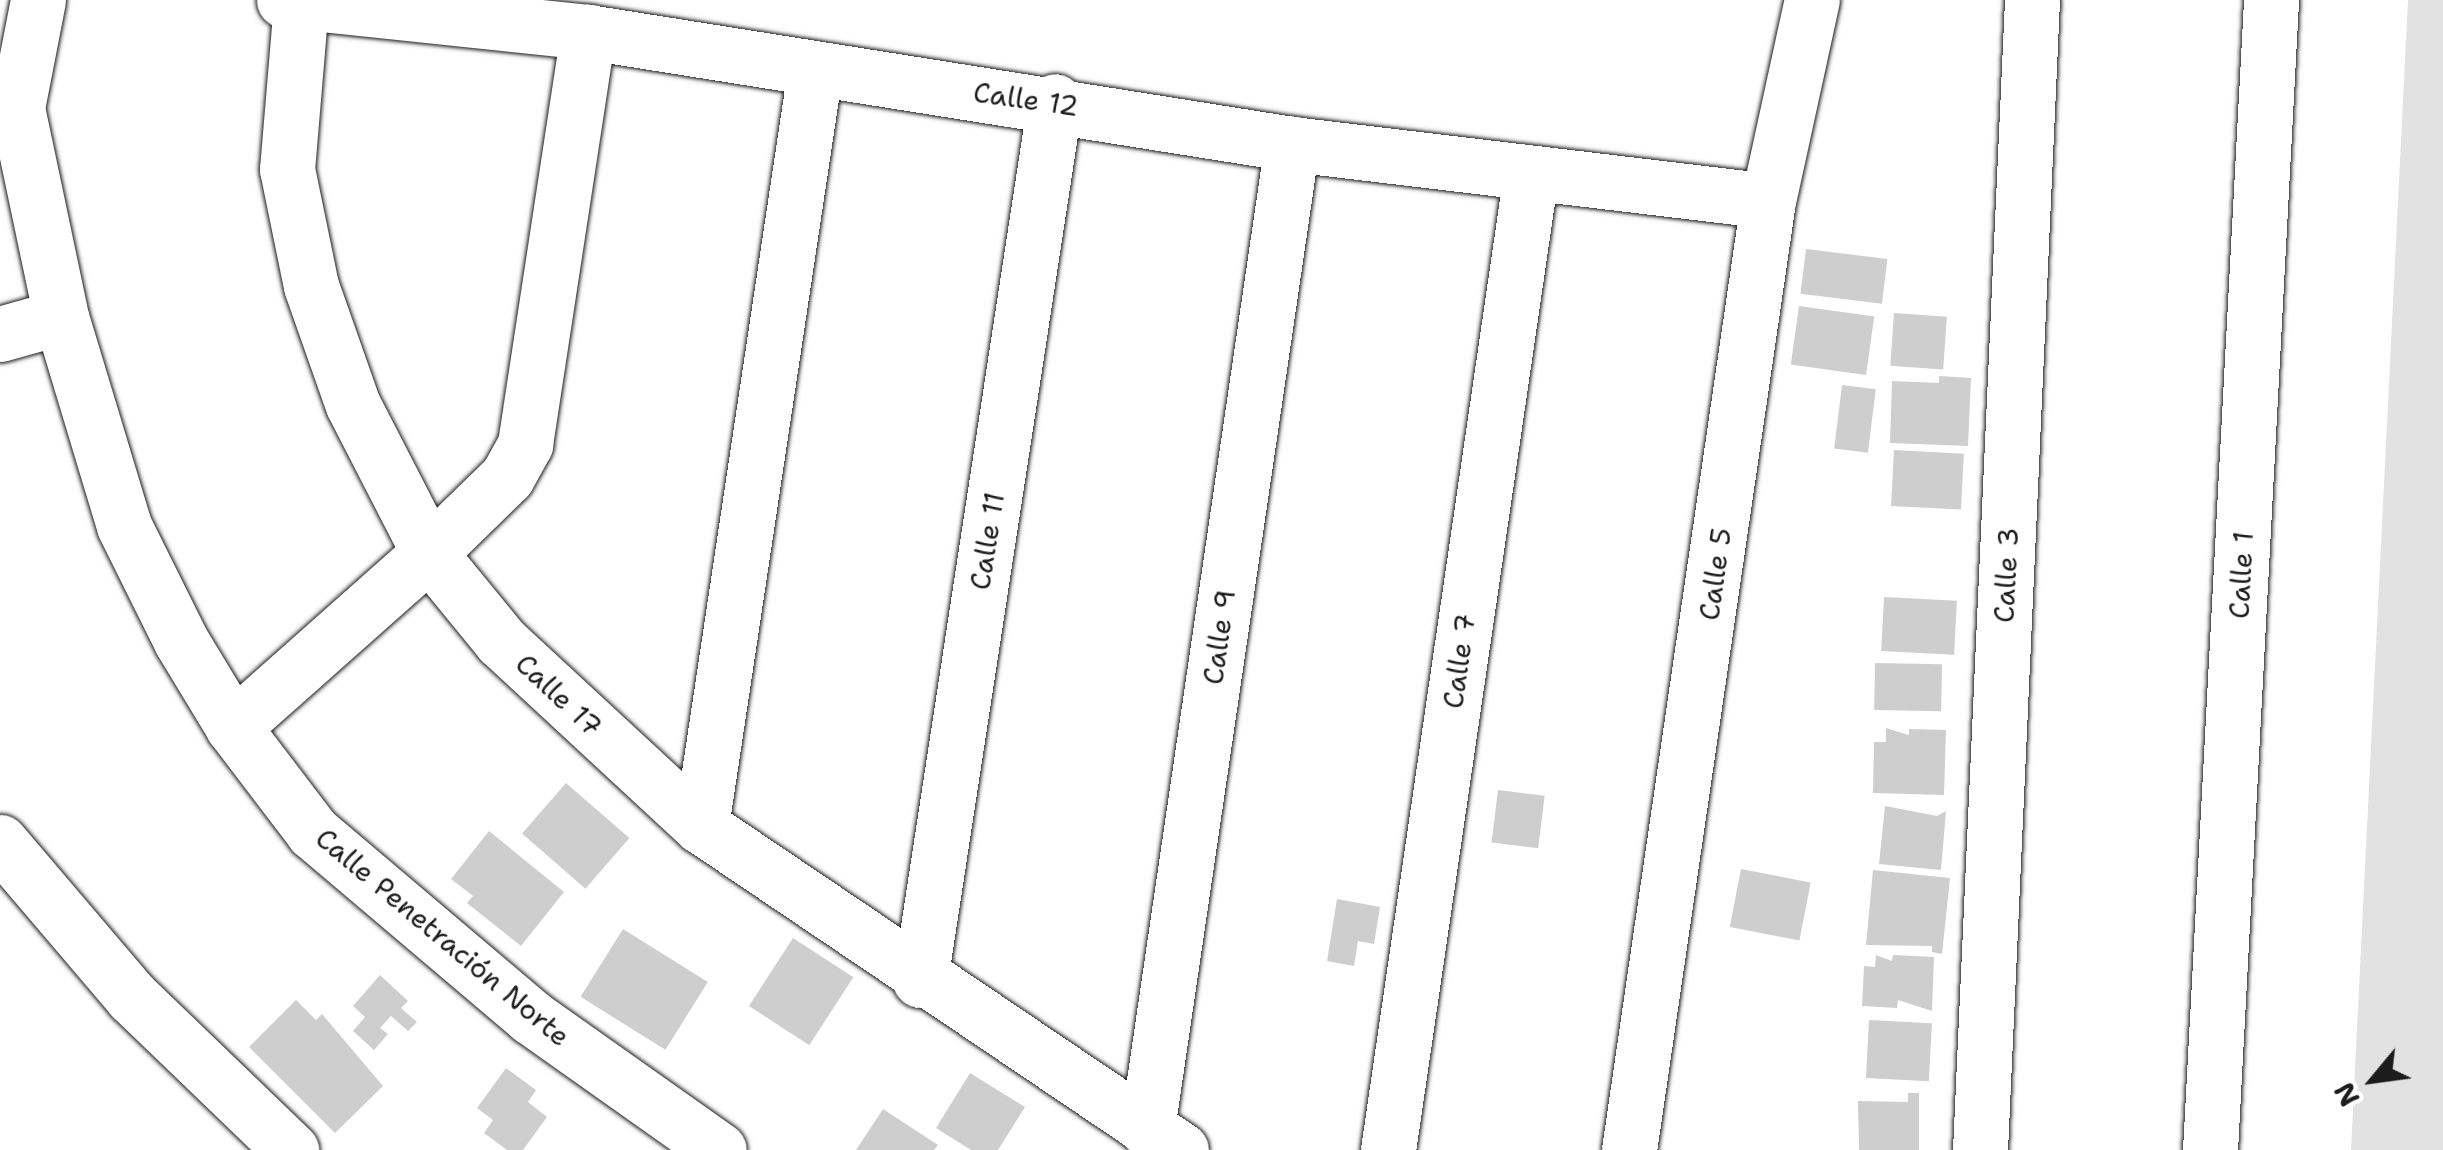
<!DOCTYPE html>
<html>
<head>
<meta charset="utf-8">
<style>
	body { margin:0 }
	#map { position:relative; width:2443px; height:1150px; overflow:hidden; background:#fff; font-family:"Shantell Sans",sans-serif }
	div>[style] { position:absolute }
	[style*='--x'] { left:calc(var(--x)*1px); top:calc(var(--y)*1px); width:calc(var(--w)*1px); rotate:calc(var(--a)*1deg) }
	.green>* { inset:0; background:#e2e2e2 }
	.building>* { inset:0; background:#cecece; transform-origin:0 0 }
	.roads { filter:drop-shadow(0 0 2px #1c1c1c) drop-shadow(0 0 2px #1c1c1c) }
	.minor>* { height:55px; margin:-27.5px; padding:0 27.5px; transform-origin:27.5px; border-radius:27.5px; background:#fff }
	span { translate:-50% -50%; white-space:nowrap; text-align:center; line-height:1.15; -webkit-text-stroke:8px #fff; paint-order:stroke }
	.street-label { font-size:28px; color:#1c1c1c }
	.north { position:absolute; left:2323px; top:1030px; width:100px; height:100px; -webkit-text-stroke:8px #fff; paint-order:stroke; rotate:241deg; font-size:28px; font-weight:700; line-height:40px; text-align:center; color:#1c1c1c }
	.north::after { content:''; display:block; margin:auto; width:35px; height:45px; background:#1c1c1c; clip-path:polygon(50% 0,100% 100%,50% 72%,0 100%) }
</style>
</head>
<body>
<div id="map">
	<div class="green">
		<i style="clip-path:polygon(2408px 0,2443px 0,2443px 1150px,2351px 1150px)"></i>
	</div>
	<div class="building">
		<i style="left:1806px;top:249px;width:82px;height:45px;rotate:7deg"></i>
		<i style="left:1799px;top:306px;width:76px;height:59px;rotate:8deg"></i>
		<i style="left:1894px;top:313px;width:53px;height:53px;rotate:4deg"></i>
		<i style="clip-path:polygon(1939px 376px,1971px 378px,1968px 446px,1890px 443px,1892px 381px,1939px 383px)"></i>
		<i style="left:1842px;top:385px;width:34px;height:64px;rotate:7deg"></i>
		<i style="left:1894px;top:450px;width:70px;height:56px;rotate:3deg"></i>
		<i style="left:1884px;top:597px;width:73px;height:54px;rotate:3deg"></i>
		<i style="left:1875px;top:663px;width:67px;height:47px;rotate:1deg"></i>
		<i style="clip-path:polygon(1886px 728px,1909px 735px,1909px 729px,1946px 730px,1944px 795px,1873px 793px,1874px 742px,1886px 742px)"></i>
		<i style="left:566px;top:783px;width:84px;height:67px;rotate:41deg"></i>
		<i style="left:1498px;top:790px;width:47px;height:53px;rotate:7deg"></i>
		<i style="clip-path:polygon(1885px 806px,1937px 816px,1946px 811px,1941px 870px,1879px 864px)"></i>
		<i style="clip-path:polygon(489px 831px,564px 892px,521px 946px,467px 903px,473px 896px,451px 879px)"></i>
		<i style="left:1741px;top:869px;width:71px;height:59px;rotate:11deg"></i>
		<i style="clip-path:polygon(1873px 870px,1950px 878px,1942px 954px,1932px 952px,1932px 946px,1866px 945px)"></i>
		<i style="clip-path:polygon(1337px 899px,1380px 907px,1374px 944px,1358px 941px,1354px 966px,1327px 961px)"></i>
		<i style="left:623px;top:929px;width:100px;height:80px;rotate:32deg"></i>
		<i style="left:793px;top:938px;width:72px;height:81px;rotate:33deg"></i>
		<i style="clip-path:polygon(1876px 955px,1892px 961px,1893px 955px,1934px 957px,1932px 1011px,1898px 1000px,1897px 1008px,1862px 1006px,1864px 966px,1875px 967px)"></i>
		<i style="clip-path:polygon(380px 975px,408px 1001px,401px 1008px,417px 1022px,408px 1031px,391px 1016px,380px 1028px,388px 1034px,374px 1050px,353px 1031px,365px 1017px,353px 1006px)"></i>
		<i style="clip-path:polygon(296px 1000px,316px 1020px,322px 1014px,383px 1086px,335px 1133px,249px 1047px)"></i>
		<i style="left:1869px;top:1020px;width:63px;height:58px;rotate:3deg"></i>
		<i style="clip-path:polygon(506px 1068px,536px 1090px,528px 1102px,547px 1117px,523px 1150px,507px 1150px,484px 1133px,493px 1120px,477px 1108px)"></i>
		<i style="clip-path:polygon(970px 1073px,1025px 1107px,998px 1150px,971px 1150px,936px 1128px)"></i>
		<i style="clip-path:polygon(1908px 1093px,1919px 1093px,1919px 1150px,1859px 1150px,1858px 1101px,1908px 1102px)"></i>
		<i style="clip-path:polygon(883px 1109px,938px 1145px,934px 1150px,856px 1150px)"></i>
	</div>
	<div class="roads">
		<div class="minor">
			<i style="--x:38;--y:0;--w:110;--a:101"></i>
			<i style="--x:17;--y:108;--w:214;--a:78.1"></i>
			<i style="--x:61;--y:317;--w:218;--a:73.2"></i>
			<i style="--x:124;--y:526;--w:128;--a:63.6"></i>
			<i style="--x:181;--y:641;--w:100;--a:58.8"></i>
			<i style="--x:233;--y:727;--w:132;--a:52.7"></i>
			<i style="--x:313;--y:832;--w:286;--a:40.3"></i>
			<i style="--x:531;--y:1017;--w:230;--a:35.3"></i>
			<i style="--x:284;--y:0;--w:306;--a:6"></i>
			<i style="--x:588;--y:32;--w:713;--a:9.04"></i>
			<i style="--x:1292;--y:144;--w:479;--a:6.8"></i>
			<i style="--x:301;--y:3;--w:167;--a:94.8"></i>
			<i style="--x:287;--y:169;--w:119;--a:78.4"></i>
			<i style="--x:311;--y:286;--w:126;--a:70.6"></i>
			<i style="--x:353;--y:405;--w:166;--a:62.8"></i>
			<i style="--x:429;--y:553;--w:114;--a:50.7"></i>
			<i style="--x:501;--y:641;--w:272;--a:42.8"></i>
			<i style="--x:701;--y:826;--w:579;--a:34.02"></i>
			<i style="--x:0;--y:334;--w:63;--a:-15.6"></i>
			<i style="--x:233;--y:727;--w:262;--a:-41.6"></i>
			<i style="--x:429;--y:553;--w:109;--a:-44.3"></i>
			<i style="--x:507;--y:477;--w:38;--a:-61"></i>
			<i style="--x:525;--y:444;--w:417;--a:-81.3"></i>
			<i style="--x:701;--y:826;--w:765;--a:-81.42"></i>
			<i style="--x:0;--y:842;--w:204;--a:49.6"></i>
			<i style="--x:132;--y:997;--w:221;--a:43.9"></i>
			<i style="--x:920;--y:980;--w:889;--a:-81.27"></i>
			<i style="--x:1147;--y:1129;--w:996;--a:-81.63"></i>
			<i style="--x:1388;--y:1150;--w:987;--a:-81.67"></i>
			<i style="--x:1629;--y:1150;--w:959;--a:-81.67"></i>
			<i style="--x:1768;--y:201;--w:206;--a:-77.7"></i>
			<i style="--x:1980;--y:1150;--w:1151;--a:-87.41"></i>
			<i style="--x:2210;--y:1150;--w:1152;--a:-86.96"></i>
		</div>
	</div>
	<div class="street-label">
		<span style="left:1026px;top:99px;rotate:8deg">Calle 12</span>
		<span style="left:987px;top:541px;rotate:-81deg">Calle 11</span>
		<span style="left:1715px;top:574px;rotate:-82deg">Calle 5</span>
		<span style="left:2006px;top:575px;rotate:-87deg">Calle 3</span>
		<span style="left:2241px;top:575px;rotate:-87deg">Calle 1</span>
		<span style="left:1219px;top:637px;rotate:-82deg">Calle 9</span>
		<span style="left:1459px;top:661px;rotate:-82deg">Calle 7</span>
		<span style="left:559px;top:695px;rotate:43deg">Calle 17</span>
		<span style="left:443px;top:937px;rotate:40deg">Calle Penetración Norte</span>
	</div>
	<div class="north">N</div>
</div>
</body>
</html>
